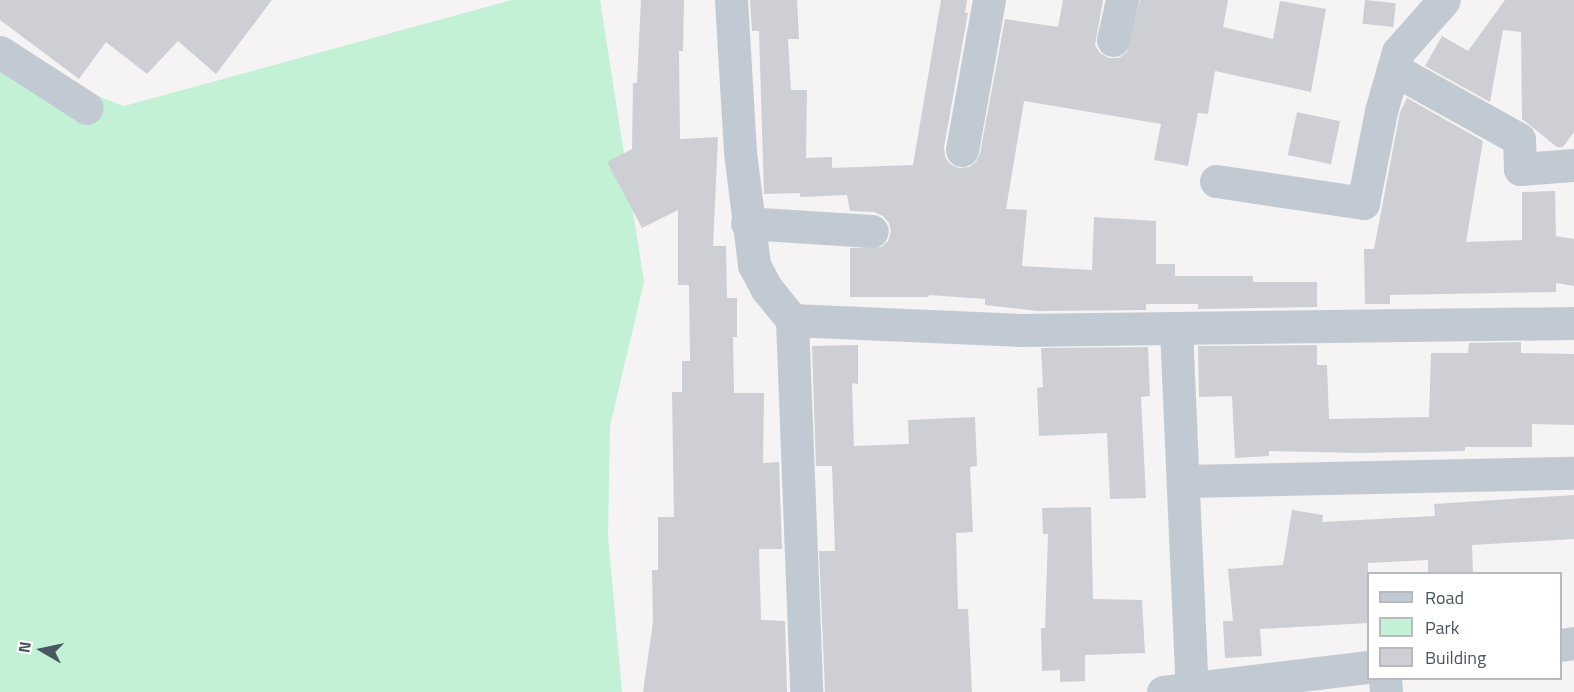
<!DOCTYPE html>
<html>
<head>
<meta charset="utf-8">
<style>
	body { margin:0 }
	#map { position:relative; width:1574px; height:692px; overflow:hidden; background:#f5f3f3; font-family:"Titillium Web",sans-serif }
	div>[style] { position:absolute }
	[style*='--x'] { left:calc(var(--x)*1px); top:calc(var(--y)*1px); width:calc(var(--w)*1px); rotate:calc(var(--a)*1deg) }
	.green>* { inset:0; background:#c3f1d5 }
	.building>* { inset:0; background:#cdcfd5; transform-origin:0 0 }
	.minor>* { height:33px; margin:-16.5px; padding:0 16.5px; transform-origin:16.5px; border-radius:16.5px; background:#c1cad2 }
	span { translate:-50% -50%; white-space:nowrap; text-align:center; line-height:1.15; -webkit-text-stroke:6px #fff; paint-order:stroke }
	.legend { position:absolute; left:1367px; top:572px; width:195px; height:108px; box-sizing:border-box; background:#fff; border:2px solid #b7bbc0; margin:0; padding:8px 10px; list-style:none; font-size:18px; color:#4a5661 }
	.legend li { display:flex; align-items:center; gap:12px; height:30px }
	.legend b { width:30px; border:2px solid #b7bbc0 }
	.north { position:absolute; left:12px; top:620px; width:60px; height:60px; -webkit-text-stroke:4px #fff; paint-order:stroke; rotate:279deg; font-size:16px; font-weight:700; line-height:24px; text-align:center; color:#4a5661 }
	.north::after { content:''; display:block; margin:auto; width:21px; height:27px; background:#4a5661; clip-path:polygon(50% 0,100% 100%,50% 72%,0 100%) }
</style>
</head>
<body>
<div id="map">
	<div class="green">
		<i style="clip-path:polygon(512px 0,600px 0,644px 282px,610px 426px,608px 536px,622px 692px,0 692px,0 58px,124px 106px)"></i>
	</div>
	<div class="building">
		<i style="clip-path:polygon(0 0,272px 0,216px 74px,178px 41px,147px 74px,106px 42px,79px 79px,0 20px)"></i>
		<i style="clip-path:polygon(641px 0,684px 0,683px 51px,679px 51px,680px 139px,718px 137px,713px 246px,726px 246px,727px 298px,737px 298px,737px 337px,733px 337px,734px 393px,764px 393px,763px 463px,779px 462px,782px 549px,759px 549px,761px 620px,785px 621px,787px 692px,643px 692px,653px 622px,652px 570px,658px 570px,658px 517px,674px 517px,672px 392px,682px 392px,682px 361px,690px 361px,689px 285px,678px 285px,678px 210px,642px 228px,607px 162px,632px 149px,633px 83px,637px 83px)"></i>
		<i style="clip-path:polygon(750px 0,797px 0,799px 39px,788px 39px,791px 90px,807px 90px,806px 158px,832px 157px,832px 168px,913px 165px,941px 0,967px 0,965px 13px,968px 13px,944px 147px,945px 157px,950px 164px,959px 168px,969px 167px,976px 162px,980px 153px,1005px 19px,1058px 27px,1063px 0,1103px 0,1095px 45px,1100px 53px,1109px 58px,1119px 58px,1127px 52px,1140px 0,1228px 0,1223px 27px,1273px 39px,1280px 1px,1326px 9px,1311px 92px,1215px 71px,1208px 114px,1198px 113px,1188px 166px,1154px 160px,1161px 124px,1024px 101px,1006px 209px,1027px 210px,1022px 266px,1092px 270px,1094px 217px,1156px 221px,1156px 264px,1175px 264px,1175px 276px,1253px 276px,1253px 282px,1317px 282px,1317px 307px,1198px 309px,1198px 304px,1146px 304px,1146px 310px,1039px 311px,985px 305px,985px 299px,929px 295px,928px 297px,850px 297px,850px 248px,881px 247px,888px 241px,891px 232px,889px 223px,883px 216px,874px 212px,850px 211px,847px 195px,800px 197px,800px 193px,764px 194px,759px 31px,752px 31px)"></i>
		<i style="left:1365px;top:0;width:31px;height:24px;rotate:6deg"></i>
		<i style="clip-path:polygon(1505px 0,1574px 0,1574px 132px,1563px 147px,1557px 147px,1522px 119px,1521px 32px,1503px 30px,1490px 102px,1425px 66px,1442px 36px,1468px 51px)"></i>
		<i style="clip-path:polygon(1407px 98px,1483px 141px,1466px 242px,1522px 240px,1522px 192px,1555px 191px,1556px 236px,1574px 239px,1574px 286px,1556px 283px,1556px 292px,1390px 295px,1390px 304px,1365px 304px,1364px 249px,1374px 249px,1400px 112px)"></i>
		<i style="left:1297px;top:112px;width:44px;height:44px;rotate:12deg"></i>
		<i style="clip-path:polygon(1521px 342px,1521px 353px,1574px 354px,1574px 425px,1532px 424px,1532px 447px,1465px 447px,1465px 451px,1358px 453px,1269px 451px,1269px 456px,1235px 458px,1232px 396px,1199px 397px,1198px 346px,1317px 345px,1317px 365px,1327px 365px,1329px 419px,1429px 417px,1431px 353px,1468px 353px,1469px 343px)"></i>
		<i style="clip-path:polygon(858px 345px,858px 384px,852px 383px,854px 446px,909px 444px,908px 420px,975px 417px,977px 466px,970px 467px,973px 532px,956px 533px,958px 609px,968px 609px,972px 692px,825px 692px,819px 551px,835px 551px,832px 466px,816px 466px,812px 346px)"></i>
		<i style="clip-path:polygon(1148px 347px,1150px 396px,1141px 397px,1146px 498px,1110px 499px,1107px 433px,1039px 436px,1037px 388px,1043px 387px,1041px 348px)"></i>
		<i style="clip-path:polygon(1574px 495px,1574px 539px,1472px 545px,1473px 573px,1428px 573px,1428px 560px,1368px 563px,1368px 623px,1260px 629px,1262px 656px,1225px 658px,1223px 621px,1233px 621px,1228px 569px,1283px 565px,1292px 510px,1323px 515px,1322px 522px,1435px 516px,1434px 504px)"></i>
		<i style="clip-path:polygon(1091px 507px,1093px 599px,1142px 600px,1145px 653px,1085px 655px,1085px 681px,1060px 682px,1060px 670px,1042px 671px,1041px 628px,1045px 628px,1048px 534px,1043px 534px,1042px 508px)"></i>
	</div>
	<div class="minor">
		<i style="--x:731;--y:0;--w:152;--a:86.6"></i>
		<i style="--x:740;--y:152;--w:114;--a:82.9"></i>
		<i style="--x:754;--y:265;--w:27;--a:62"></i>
		<i style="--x:767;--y:289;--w:40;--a:51"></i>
		<i style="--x:792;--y:320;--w:372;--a:87.8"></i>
		<i style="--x:1113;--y:40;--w:41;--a:-77.3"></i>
		<i style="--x:0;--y:52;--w:103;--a:32.8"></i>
		<i style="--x:1393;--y:69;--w:144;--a:29.1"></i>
		<i style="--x:1519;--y:139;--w:30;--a:88"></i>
		<i style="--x:1520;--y:169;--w:54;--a:-4.2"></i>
		<i style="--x:962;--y:150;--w:152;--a:-79.8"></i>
		<i style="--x:1216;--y:181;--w:149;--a:8.5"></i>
		<i style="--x:1363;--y:203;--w:94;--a:-78.9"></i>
		<i style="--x:1381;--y:111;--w:61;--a:-73.9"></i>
		<i style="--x:1398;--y:52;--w:69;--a:-48.5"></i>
		<i style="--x:747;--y:223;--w:125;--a:3.7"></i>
		<i style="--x:792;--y:320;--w:226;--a:2.5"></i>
		<i style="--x:1018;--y:330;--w:556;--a:-0.72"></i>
		<i style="--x:1176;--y:329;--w:363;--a:87.5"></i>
		<i style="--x:1183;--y:481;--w:391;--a:-1.2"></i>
		<i style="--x:1560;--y:645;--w:14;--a:-8"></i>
		<i style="--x:1385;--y:678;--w:14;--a:86"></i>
		<i style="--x:1163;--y:692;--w:207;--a:-7"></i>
	</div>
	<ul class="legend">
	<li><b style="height:8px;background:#c1cad2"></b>Road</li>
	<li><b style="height:16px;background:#c3f1d5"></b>Park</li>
	<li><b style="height:16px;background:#cdcfd5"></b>Building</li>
	</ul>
	<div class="north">N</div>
</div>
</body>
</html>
